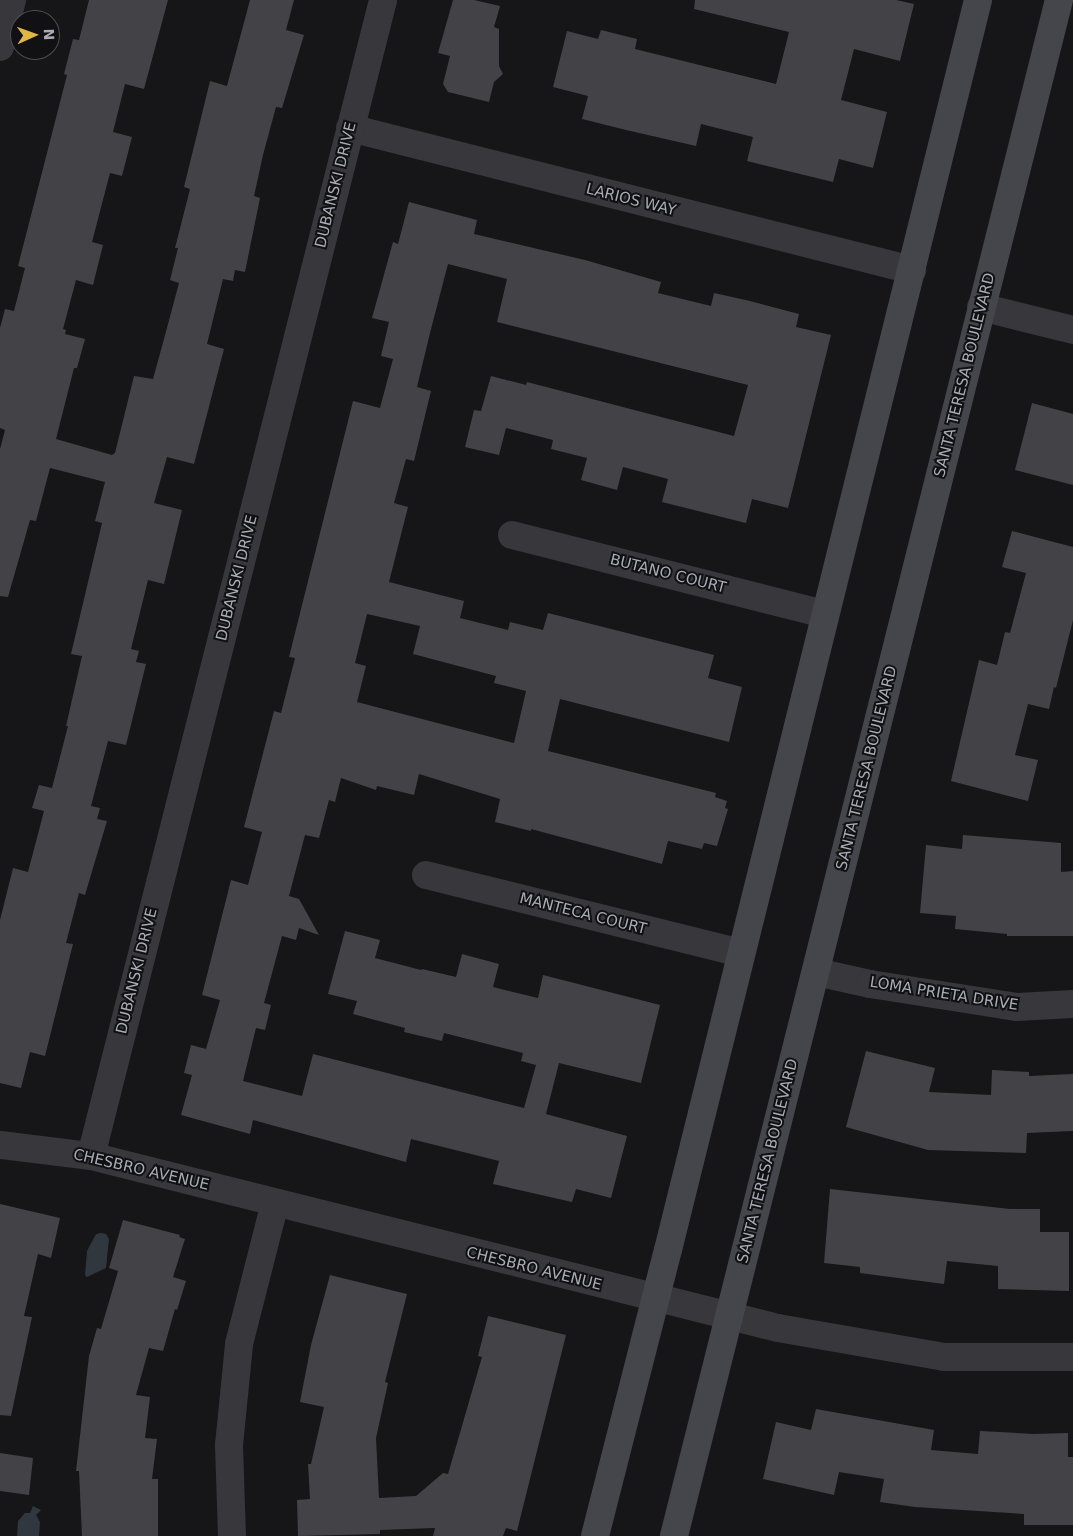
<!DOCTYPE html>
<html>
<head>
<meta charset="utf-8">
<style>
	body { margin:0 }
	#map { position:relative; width:1073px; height:1536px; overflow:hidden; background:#161517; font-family:"DejaVu Sans",sans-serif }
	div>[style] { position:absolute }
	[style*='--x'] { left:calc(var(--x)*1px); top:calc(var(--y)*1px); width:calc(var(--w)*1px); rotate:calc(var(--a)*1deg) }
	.water>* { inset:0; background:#30373f }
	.building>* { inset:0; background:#434347 }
	.street>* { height:28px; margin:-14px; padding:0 14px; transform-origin:14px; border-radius:14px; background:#37373c }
	.secondary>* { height:28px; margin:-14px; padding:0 14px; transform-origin:14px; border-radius:14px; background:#45464b }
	span { translate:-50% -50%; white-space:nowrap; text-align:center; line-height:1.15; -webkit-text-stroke:4px #111012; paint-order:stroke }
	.street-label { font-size:15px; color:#a9acb6 }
	.north { position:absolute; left:10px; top:10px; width:50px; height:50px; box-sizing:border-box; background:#111012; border:1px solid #4e4e54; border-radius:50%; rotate:88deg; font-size:14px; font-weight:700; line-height:20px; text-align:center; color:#a9acb6 }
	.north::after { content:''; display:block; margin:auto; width:18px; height:22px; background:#deb746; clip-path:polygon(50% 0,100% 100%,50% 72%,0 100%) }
</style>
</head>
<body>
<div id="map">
	<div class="water">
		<i style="clip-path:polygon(101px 1233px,106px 1234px,109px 1239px,106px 1268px,87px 1277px,85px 1275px,87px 1251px,96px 1234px)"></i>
		<i style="clip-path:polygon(33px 1506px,41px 1510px,36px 1515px,40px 1522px,39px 1536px,17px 1536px,18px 1521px,25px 1513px,30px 1513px)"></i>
	</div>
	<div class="building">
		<i style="clip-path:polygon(89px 0,168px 0,144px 89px,125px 84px,113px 132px,132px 137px,122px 176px,110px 173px,92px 242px,103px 245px,93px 285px,76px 280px,63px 329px,66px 330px,65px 334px,85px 339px,77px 368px,74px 368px,56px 439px,112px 455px,115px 453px,134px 376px,153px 379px,164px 339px,179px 283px,170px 280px,178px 248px,175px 248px,190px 189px,184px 187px,210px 81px,227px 86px,250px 0,294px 0,286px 30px,304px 35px,282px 108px,276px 107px,263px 155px,254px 196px,260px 198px,245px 272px,235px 270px,233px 281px,223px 279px,207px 344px,224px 349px,194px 464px,167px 457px,154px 503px,182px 510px,164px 584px,148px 580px,131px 649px,139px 651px,136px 662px,146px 664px,126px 745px,108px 741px,91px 806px,100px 808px,97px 819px,107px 821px,85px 895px,79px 893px,66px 943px,73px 944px,45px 1056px,30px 1052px,21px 1088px,0 1083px,0 920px,13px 868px,28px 872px,44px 811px,32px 808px,39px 785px,52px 788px,68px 726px,66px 726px,82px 656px,71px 654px,102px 523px,95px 521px,105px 482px,50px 468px,36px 521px,30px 520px,8px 597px,0 596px,0 449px,5px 430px,0 428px,0 328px,5px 309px,14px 311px,25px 268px,18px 266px,67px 75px,64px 74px,73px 39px,79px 40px)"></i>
		<i style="clip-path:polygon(453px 0,474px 0,500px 6px,494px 27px,499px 29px,499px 66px,503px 74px,494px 82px,489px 102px,448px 92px,443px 84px,450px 56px,438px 53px)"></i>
		<i style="clip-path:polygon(695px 0,896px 0,914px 4px,900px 61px,854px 49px,841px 100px,887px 112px,873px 168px,839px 159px,833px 182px,747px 161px,753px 137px,701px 124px,696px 146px,626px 130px,582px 119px,588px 96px,553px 87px,567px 31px,598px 39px,601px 30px,637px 39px,635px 49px,776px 84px,789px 32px,694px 9px)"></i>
		<i style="clip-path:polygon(evenodd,409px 202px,477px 220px,474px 234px,585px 260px,661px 282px,658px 293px,711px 306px,714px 293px,750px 301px,799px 314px,796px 327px,831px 335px,788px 508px,752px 499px,746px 523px,662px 502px,668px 479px,623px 467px,617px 490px,581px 480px,587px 458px,551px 449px,553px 440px,506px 428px,499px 455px,465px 447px,474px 410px,481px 411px,491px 376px,526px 385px,527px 382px,734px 436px,748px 385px,497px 322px,507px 279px,448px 264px,431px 329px,417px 387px,431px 391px,414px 461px,406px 459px,394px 503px,408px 507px,389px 582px,464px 601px,460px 618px,508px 630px,510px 622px,543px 630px,548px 613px,714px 655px,708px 678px,742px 687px,729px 742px,560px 699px,548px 751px,716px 793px,715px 797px,727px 801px,725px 808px,728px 809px,717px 846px,704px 843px,702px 849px,668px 841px,662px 864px,531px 829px,531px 831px,495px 822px,500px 799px,419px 774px,414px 795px,377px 786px,376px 790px,341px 778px,335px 802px,329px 800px,319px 838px,305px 835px,289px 896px,299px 899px,319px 935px,299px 928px,296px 940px,282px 936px,264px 1003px,271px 1005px,265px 1030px,256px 1028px,243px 1081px,302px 1096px,313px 1054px,524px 1108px,536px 1065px,521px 1061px,523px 1053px,444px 1033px,442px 1041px,404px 1032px,405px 1028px,353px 1014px,357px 1001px,328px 994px,345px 931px,380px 940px,375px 958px,421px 970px,422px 969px,456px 977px,462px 954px,499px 964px,493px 987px,538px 998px,543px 975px,660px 1005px,641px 1083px,559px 1063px,546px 1114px,627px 1136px,611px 1198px,576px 1189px,572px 1202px,493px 1184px,499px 1161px,411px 1139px,406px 1162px,253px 1120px,250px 1134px,181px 1115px,192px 1075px,184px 1073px,191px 1045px,206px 1049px,220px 1000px,202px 995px,231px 880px,248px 885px,262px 832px,244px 827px,274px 711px,281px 713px,295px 658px,289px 657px,353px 401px,380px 408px,393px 359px,381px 356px,389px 322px,372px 318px,393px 242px,398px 244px,409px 202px,367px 614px,420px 626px,413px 654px,496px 676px,494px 683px,526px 691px,514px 743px,357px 702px,366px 666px,355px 663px,367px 614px)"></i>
		<i style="clip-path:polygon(1032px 403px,1073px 414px,1073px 485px,1015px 470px)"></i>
		<i style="clip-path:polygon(1012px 531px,1073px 547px,1073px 620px,1056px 688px,1054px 687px,1049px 709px,1028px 704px,1015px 755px,1038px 760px,1028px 801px,951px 781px,979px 660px,997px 665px,1005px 632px,1010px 633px,1026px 573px,1002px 567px)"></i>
		<i style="clip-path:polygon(963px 835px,1061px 843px,1061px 872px,1073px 871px,1073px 936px,1007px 936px,1007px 934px,955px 929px,956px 916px,920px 913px,926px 845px,962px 849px)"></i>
		<i style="clip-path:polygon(866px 1051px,935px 1068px,929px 1092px,991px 1095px,992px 1070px,1029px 1072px,1029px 1076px,1073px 1074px,1073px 1131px,1027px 1133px,1026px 1153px,928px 1150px,846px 1127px)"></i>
		<i style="clip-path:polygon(830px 1189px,1010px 1209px,1040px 1209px,1040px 1232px,1069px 1232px,1069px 1291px,998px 1289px,998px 1266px,947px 1261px,944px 1284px,860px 1273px,860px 1267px,824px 1263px)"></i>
		<i style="clip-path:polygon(0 1204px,60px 1218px,51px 1258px,38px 1254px,24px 1316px,32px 1317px,11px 1416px,0 1415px)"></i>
		<i style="clip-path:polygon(123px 1220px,180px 1235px,179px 1237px,185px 1239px,173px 1277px,186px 1281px,177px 1310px,175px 1309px,163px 1351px,149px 1348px,136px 1395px,150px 1397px,145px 1438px,157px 1439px,152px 1479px,158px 1479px,158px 1536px,82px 1536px,79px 1471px,76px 1471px,89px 1356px,97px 1328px,101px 1329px,118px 1271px,109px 1268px)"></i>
		<i style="clip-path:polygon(330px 1275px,407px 1294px,385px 1382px,388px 1383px,376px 1438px,379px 1498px,416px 1496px,443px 1473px,448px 1474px,482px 1357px,478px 1356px,488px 1316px,566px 1335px,517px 1531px,506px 1528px,503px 1536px,433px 1536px,435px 1528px,380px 1530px,380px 1534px,298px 1536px,297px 1500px,310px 1499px,308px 1464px,311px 1464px,324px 1407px,300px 1402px,311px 1345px)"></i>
		<i style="clip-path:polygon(816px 1409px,934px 1430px,931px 1450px,978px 1454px,980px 1431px,1034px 1434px,1068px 1433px,1068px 1457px,1073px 1457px,1073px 1525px,1024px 1525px,1024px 1514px,915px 1507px,880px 1502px,884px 1479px,839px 1472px,834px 1495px,763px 1479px,776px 1422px,811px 1430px)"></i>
		<i style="clip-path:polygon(0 1453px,33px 1458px,29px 1495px,0 1491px)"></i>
	</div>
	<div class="street">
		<i style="--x:0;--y:47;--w:49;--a:-75.7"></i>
		<i style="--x:350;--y:128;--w:580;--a:14.18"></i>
		<i style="--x:981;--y:307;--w:95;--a:14"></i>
		<i style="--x:512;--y:535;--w:323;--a:14.2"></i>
		<i style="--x:426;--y:875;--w:325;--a:13.9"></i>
		<i style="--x:816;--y:972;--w:55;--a:12.5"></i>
		<i style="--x:870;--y:984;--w:149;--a:8.9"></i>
		<i style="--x:1017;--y:1007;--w:56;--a:-3.1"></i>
		<i style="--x:0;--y:1145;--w:92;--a:6.9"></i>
		<i style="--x:91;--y:1156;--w:708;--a:14.06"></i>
		<i style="--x:778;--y:1328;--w:169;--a:9.9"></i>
		<i style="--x:944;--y:1357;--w:129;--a:0"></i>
		<i style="--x:91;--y:1156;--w:1192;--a:-75.82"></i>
		<i style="--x:232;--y:1536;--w:91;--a:-91.9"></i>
		<i style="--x:229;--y:1445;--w:101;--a:-84.3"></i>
		<i style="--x:239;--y:1344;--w:146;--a:-75.7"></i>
	</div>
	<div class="secondary">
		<i style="--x:595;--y:1536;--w:295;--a:-75.7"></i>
		<i style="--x:668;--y:1250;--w:1288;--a:-76.07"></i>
		<i style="--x:674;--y:1536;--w:1584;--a:-75.93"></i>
	</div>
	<div class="street-label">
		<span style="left:336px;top:185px;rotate:-76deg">DUBANSKI DRIVE</span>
		<span style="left:631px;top:200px;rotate:14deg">LARIOS WAY</span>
		<span style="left:965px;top:375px;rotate:-76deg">SANTA TERESA BOULEVARD</span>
		<span style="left:668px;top:574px;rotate:14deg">BUTANO COURT</span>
		<span style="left:237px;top:578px;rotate:-76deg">DUBANSKI DRIVE</span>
		<span style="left:867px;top:768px;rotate:-76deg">SANTA TERESA BOULEVARD</span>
		<span style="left:583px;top:914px;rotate:14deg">MANTECA COURT</span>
		<span style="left:137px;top:971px;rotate:-76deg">DUBANSKI DRIVE</span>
		<span style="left:944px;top:994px;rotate:9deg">LOMA PRIETA DRIVE</span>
		<span style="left:768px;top:1161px;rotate:-76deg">SANTA TERESA BOULEVARD</span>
		<span style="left:141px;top:1170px;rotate:13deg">CHESBRO AVENUE</span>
		<span style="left:534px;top:1269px;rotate:14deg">CHESBRO AVENUE</span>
	</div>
	<div class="north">N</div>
</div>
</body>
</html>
